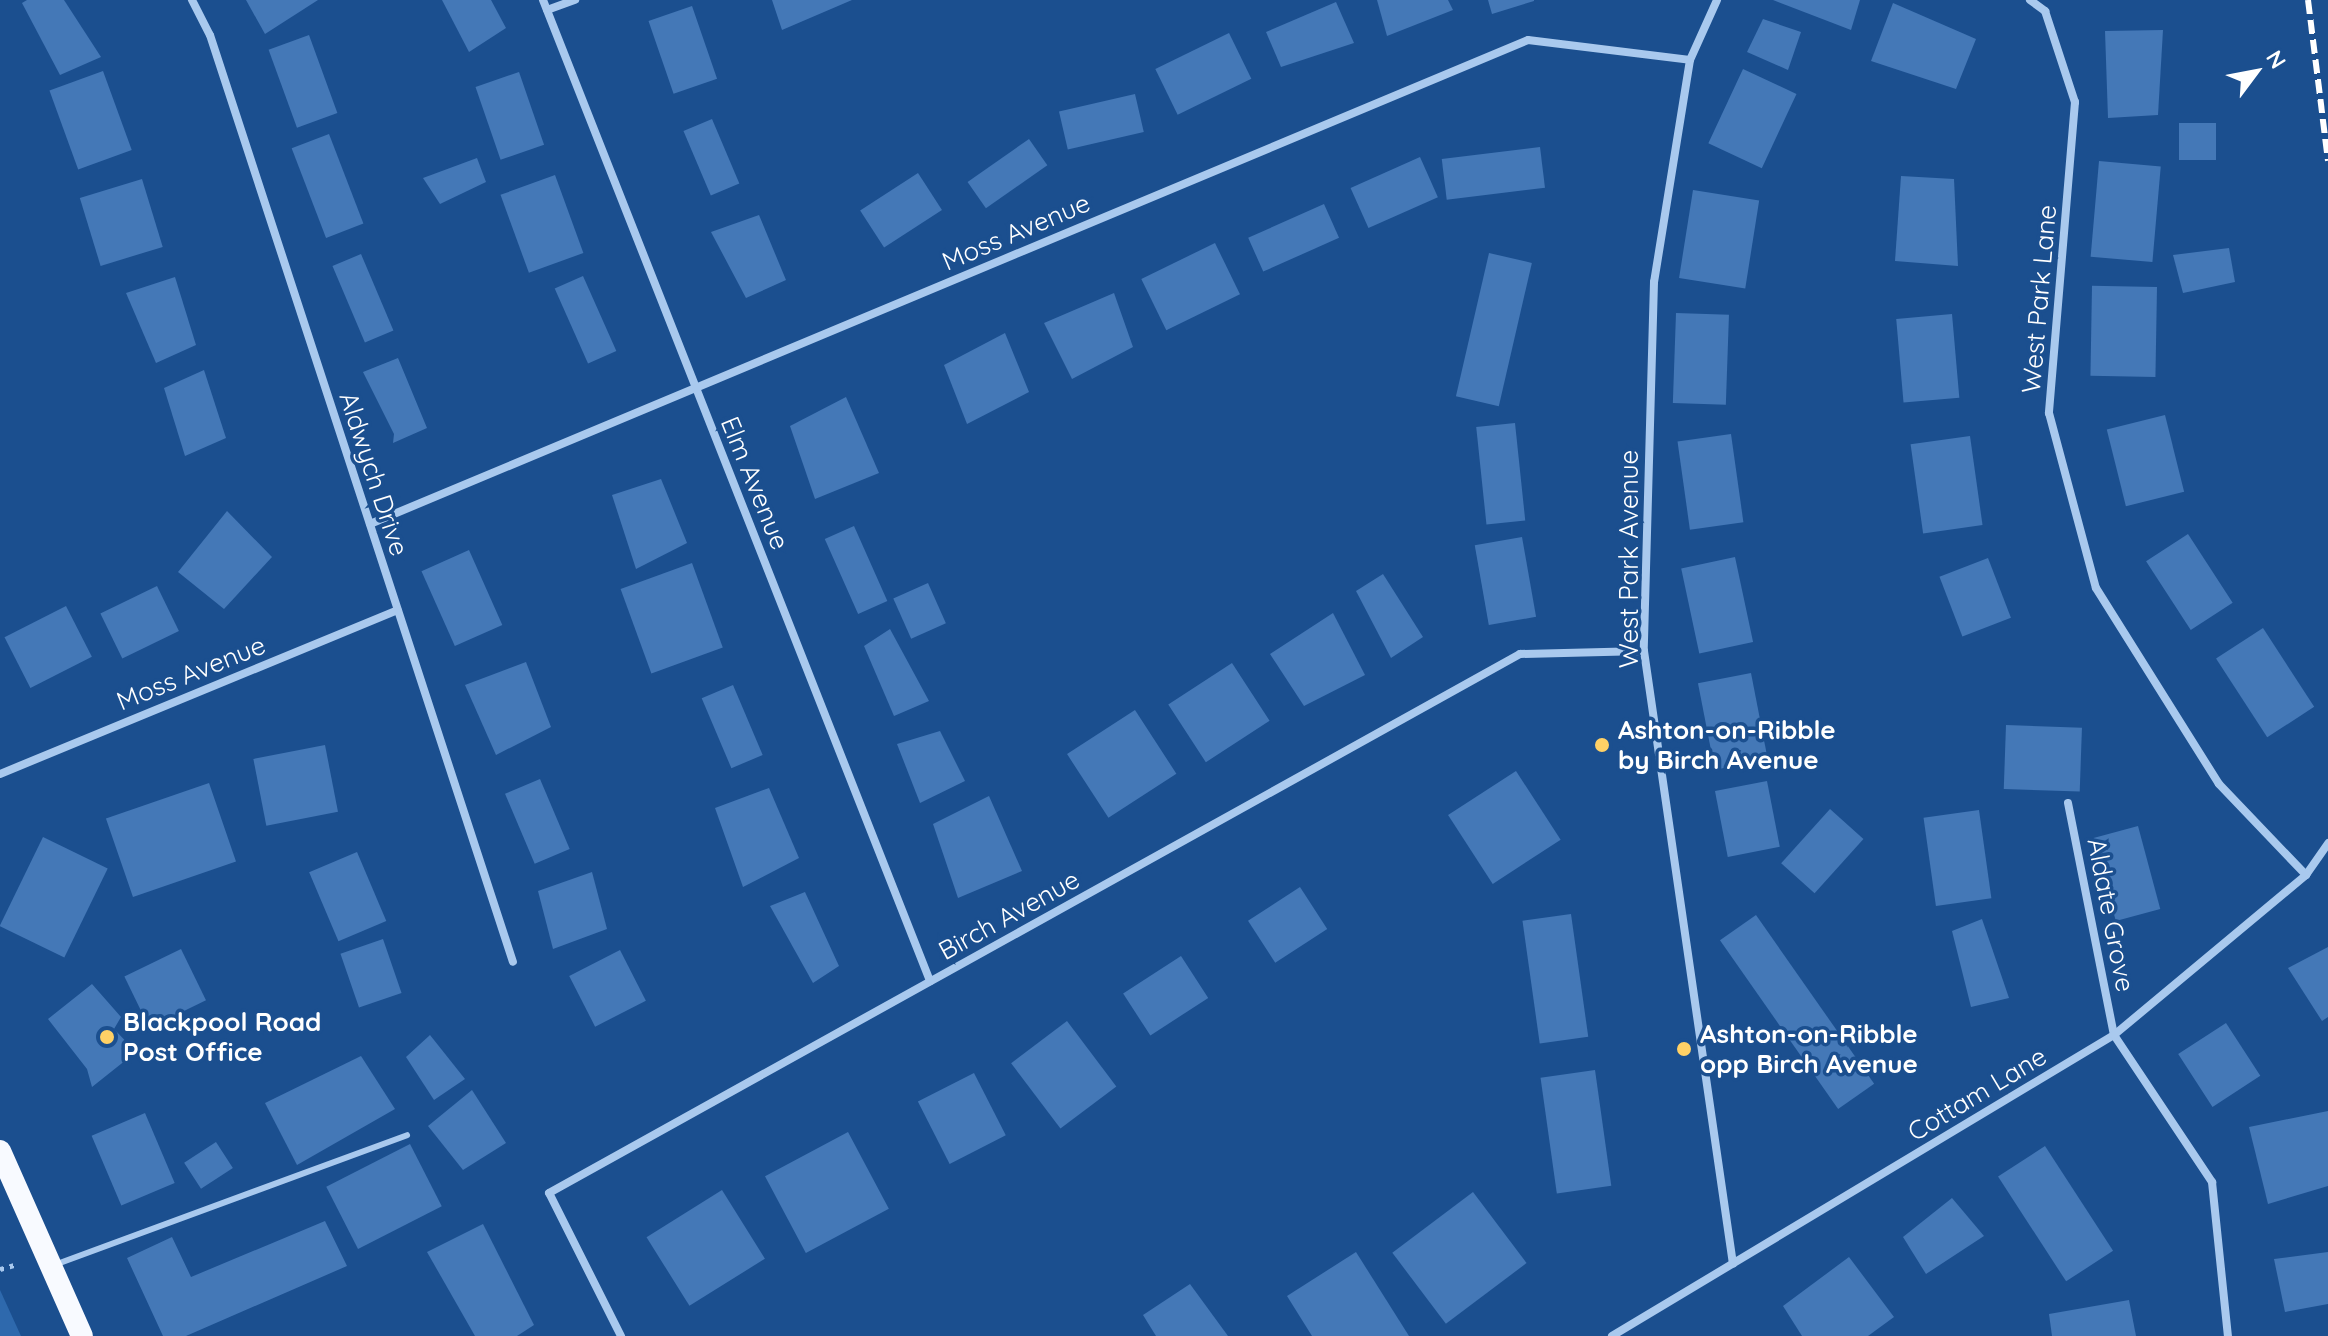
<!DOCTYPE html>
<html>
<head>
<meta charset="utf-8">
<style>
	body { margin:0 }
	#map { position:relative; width:2328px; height:1336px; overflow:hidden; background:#1b4f8f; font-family:Quicksand,sans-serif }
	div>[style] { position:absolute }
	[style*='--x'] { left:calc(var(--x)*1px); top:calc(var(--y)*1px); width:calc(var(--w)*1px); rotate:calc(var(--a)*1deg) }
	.green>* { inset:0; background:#2e69ad }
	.building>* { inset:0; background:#4478b7; transform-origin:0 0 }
	.path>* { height:5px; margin-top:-2.5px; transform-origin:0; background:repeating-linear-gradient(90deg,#a9c9ee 0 4px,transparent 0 10px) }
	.service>* { height:6px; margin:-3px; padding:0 3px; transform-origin:3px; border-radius:3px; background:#a9c9ee }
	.minor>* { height:8px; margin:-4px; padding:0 4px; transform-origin:4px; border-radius:4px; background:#a9c9ee }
	.trunk>* { height:22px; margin:-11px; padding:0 11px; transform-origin:11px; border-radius:11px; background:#f8faff }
	.rail>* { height:6px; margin-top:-3px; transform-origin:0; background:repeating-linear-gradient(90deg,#fff 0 14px,transparent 0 20px) }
	.dots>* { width:22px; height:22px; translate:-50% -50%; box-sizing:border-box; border:4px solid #1b4f8f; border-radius:50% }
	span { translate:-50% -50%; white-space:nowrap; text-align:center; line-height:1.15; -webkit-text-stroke:7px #1b4f8f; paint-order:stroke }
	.street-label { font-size:26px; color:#fff }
	.poi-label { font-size:26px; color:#fff; font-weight:700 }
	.left { translate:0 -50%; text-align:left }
	.north { position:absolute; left:2216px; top:32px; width:80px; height:80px; -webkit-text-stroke:6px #1b4f8f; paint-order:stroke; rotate:58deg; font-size:22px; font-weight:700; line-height:32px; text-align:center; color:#fff }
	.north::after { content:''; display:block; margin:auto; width:28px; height:36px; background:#fff; clip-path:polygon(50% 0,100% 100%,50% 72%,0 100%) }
</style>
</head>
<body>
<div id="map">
	<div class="green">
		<i style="clip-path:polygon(0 1290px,21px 1336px,0 1336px)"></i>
	</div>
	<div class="building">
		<i style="clip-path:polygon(27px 0,64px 0,101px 57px,60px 75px,22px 3px)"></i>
		<i style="clip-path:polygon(246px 0,318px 0,265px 34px)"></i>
		<i style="clip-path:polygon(442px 0,491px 0,506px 28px,469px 52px)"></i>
		<i style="clip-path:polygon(772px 0,852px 0,782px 30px)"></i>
		<i style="clip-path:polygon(1377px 0,1448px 0,1453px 10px,1387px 36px)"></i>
		<i style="clip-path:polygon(1488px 0,1534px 0,1534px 1px,1492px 14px)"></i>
		<i style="clip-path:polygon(1773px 0,1860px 0,1851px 30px)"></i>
		<i style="clip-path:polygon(1336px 2px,1354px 43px,1281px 67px,1266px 32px)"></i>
		<i style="clip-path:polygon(1893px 3px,1976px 39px,1956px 89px,1871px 61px)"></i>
		<i style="left:692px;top:6px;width:77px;height:46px;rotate:71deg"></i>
		<i style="clip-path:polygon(1763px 19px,1801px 32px,1788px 70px,1747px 52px)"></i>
		<i style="clip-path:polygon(2163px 30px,2158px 115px,2108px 118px,2105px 31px)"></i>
		<i style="left:1229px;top:33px;width:51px;height:82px;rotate:64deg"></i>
		<i style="left:309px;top:35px;width:83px;height:43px;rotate:70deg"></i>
		<i style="left:1743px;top:69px;width:59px;height:82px;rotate:25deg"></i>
		<i style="left:103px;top:71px;width:84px;height:57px;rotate:70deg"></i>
		<i style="left:519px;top:72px;width:77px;height:46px;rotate:71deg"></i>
		<i style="left:1135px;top:94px;width:39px;height:78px;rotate:77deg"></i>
		<i style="left:712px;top:119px;width:70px;height:31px;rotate:67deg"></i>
		<i style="left:2216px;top:123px;width:37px;height:37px;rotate:90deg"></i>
		<i style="left:329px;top:134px;width:96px;height:40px;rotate:69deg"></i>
		<i style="left:1029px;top:139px;width:32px;height:75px;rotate:55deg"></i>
		<i style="left:1540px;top:147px;width:41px;height:99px;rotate:83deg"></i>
		<i style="left:1420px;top:157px;width:44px;height:76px;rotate:66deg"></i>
		<i style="clip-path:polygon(477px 158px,486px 182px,440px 204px,423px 178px)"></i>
		<i style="left:2099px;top:161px;width:62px;height:96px;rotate:5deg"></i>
		<i style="left:918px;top:173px;width:44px;height:69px;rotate:57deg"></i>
		<i style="left:555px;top:175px;width:83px;height:58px;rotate:70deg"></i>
		<i style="clip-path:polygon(1901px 176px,1954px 179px,1958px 266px,1895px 261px)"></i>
		<i style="left:142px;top:179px;width:71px;height:65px;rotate:73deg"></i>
		<i style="left:1693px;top:190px;width:67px;height:89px;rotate:9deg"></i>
		<i style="left:1324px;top:204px;width:37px;height:83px;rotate:66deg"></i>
		<i style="clip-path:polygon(759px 215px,786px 280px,746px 298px,711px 232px)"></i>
		<i style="left:1215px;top:243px;width:57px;height:82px;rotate:64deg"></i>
		<i style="clip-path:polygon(2229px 248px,2235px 282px,2183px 293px,2173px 255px)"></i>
		<i style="left:1489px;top:253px;width:44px;height:147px;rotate:13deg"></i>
		<i style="left:361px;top:254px;width:83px;height:31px;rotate:67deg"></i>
		<i style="left:583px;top:276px;width:82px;height:31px;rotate:66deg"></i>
		<i style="clip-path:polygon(175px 277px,196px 345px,156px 363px,126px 293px)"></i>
		<i style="left:2157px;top:287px;width:90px;height:65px;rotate:91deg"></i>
		<i style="clip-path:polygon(1114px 293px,1133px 347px,1072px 379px,1044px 323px)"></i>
		<i style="left:1676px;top:313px;width:53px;height:90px;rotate:2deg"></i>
		<i style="left:1952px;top:314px;width:84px;height:56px;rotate:85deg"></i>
		<i style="clip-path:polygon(1005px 333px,1029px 392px,967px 424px,944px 365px)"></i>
		<i style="clip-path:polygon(398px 358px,427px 428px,393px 443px,394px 434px,363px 372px)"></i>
		<i style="clip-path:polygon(204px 370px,226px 438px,185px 456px,164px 388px)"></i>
		<i style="clip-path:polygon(846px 397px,879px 473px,815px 499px,790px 426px)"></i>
		<i style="left:2165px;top:415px;width:79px;height:60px;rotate:76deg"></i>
		<i style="left:1515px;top:423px;width:98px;height:39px;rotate:84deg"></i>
		<i style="left:1731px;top:434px;width:89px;height:54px;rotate:82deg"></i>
		<i style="left:1970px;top:436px;width:90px;height:60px;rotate:82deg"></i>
		<i style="clip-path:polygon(661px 479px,687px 543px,636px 569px,612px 495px)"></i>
		<i style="clip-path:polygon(227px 511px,272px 557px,224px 609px,178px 572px)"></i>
		<i style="left:854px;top:526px;width:82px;height:32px;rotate:66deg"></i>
		<i style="left:2188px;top:534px;width:82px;height:50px;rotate:57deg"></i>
		<i style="left:1522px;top:537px;width:81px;height:48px;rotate:80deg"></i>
		<i style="left:469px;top:550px;width:82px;height:52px;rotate:66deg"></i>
		<i style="left:1735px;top:557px;width:87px;height:55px;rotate:78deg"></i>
		<i style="left:1988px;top:558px;width:64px;height:52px;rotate:69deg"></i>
		<i style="left:692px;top:563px;width:90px;height:76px;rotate:70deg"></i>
		<i style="clip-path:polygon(1383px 574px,1423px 637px,1391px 658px,1356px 591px)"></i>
		<i style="left:928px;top:583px;width:44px;height:38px;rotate:66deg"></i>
		<i style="left:157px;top:586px;width:50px;height:63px;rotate:64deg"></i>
		<i style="left:66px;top:606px;width:57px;height:69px;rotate:63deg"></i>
		<i style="clip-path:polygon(1333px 613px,1365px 675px,1304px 706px,1270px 654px)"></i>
		<i style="left:2263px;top:628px;width:94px;height:56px;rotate:57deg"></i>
		<i style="clip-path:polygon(890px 629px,929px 701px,894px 716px,864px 646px)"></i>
		<i style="clip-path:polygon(526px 662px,551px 727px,496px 755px,465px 685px)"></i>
		<i style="left:1232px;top:663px;width:69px;height:76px;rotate:57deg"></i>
		<i style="left:1751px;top:673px;width:88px;height:54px;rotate:79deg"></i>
		<i style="left:733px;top:685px;width:76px;height:34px;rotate:67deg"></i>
		<i style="left:1135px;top:710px;width:76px;height:81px;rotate:57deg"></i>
		<i style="left:2006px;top:725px;width:76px;height:64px;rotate:2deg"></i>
		<i style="clip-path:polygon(940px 731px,965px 781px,920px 803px,897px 744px)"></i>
		<i style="left:325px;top:745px;width:68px;height:73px;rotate:79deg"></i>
		<i style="left:1516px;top:771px;width:82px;height:81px;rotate:57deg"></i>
		<i style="left:540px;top:779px;width:76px;height:38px;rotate:67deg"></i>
		<i style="left:1767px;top:781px;width:67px;height:53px;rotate:79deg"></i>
		<i style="left:209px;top:783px;width:83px;height:109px;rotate:71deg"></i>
		<i style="clip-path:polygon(769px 788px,799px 858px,743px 887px,715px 808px)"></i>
		<i style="clip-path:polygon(989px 796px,1022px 871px,958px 898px,933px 824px)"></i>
		<i style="left:1830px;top:809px;width:45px;height:73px;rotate:42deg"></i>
		<i style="left:1979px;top:810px;width:89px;height:56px;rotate:82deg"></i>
		<i style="left:2138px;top:826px;width:86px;height:46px;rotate:75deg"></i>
		<i style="left:43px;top:837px;width:72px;height:99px;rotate:26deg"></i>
		<i style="left:357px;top:852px;width:75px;height:52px;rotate:67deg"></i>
		<i style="clip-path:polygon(592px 872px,607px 929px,553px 949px,538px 891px)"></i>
		<i style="left:1300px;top:887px;width:50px;height:62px;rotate:57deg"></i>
		<i style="clip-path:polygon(805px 892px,839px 966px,813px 983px,770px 906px)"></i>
		<i style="left:1571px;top:914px;width:124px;height:49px;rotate:82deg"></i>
		<i style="left:1756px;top:915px;width:206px;height:44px;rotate:55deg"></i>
		<i style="clip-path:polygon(1982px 919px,2009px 998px,1971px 1007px,1952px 931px)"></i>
		<i style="left:383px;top:939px;width:57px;height:45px;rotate:71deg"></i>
		<i style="clip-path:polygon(2328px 947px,2328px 1017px,2322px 1021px,2288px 968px)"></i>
		<i style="left:181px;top:949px;width:57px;height:63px;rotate:64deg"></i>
		<i style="left:620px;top:950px;width:57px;height:57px;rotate:63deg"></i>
		<i style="left:1181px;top:956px;width:50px;height:69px;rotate:57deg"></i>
		<i style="clip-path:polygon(92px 984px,121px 1017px,114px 1029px,136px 1052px,92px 1087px,87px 1069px,48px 1019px)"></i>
		<i style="left:1067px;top:1021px;width:82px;height:70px;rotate:53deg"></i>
		<i style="left:2226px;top:1023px;width:63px;height:57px;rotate:57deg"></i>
		<i style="clip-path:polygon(430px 1035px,465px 1079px,434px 1100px,406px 1057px)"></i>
		<i style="clip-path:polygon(361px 1056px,395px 1109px,297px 1165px,265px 1103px)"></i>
		<i style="left:1595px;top:1070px;width:117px;height:55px;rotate:82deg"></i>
		<i style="left:974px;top:1073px;width:70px;height:63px;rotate:63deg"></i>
		<i style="clip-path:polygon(472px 1090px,506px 1143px,463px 1170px,428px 1126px)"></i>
		<i style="clip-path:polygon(2328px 1111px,2328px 1186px,2268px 1204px,2249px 1127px)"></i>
		<i style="left:145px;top:1113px;width:76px;height:58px;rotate:67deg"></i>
		<i style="left:848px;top:1132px;width:87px;height:94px;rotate:62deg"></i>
		<i style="left:216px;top:1142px;width:31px;height:38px;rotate:57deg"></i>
		<i style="left:410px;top:1144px;width:70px;height:94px;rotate:63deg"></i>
		<i style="left:2045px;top:1146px;width:125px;height:56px;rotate:57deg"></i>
		<i style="left:722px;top:1190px;width:81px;height:89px;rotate:58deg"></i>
		<i style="left:1473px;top:1192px;width:89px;height:101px;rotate:53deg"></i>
		<i style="clip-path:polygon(1952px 1198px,1984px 1236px,1926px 1274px,1903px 1237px)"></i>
		<i style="clip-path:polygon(325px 1221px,347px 1266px,186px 1336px,163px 1336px,127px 1258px,172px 1237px,191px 1277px)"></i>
		<i style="clip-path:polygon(483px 1224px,534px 1325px,517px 1336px,475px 1336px,427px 1252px)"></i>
		<i style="clip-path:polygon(1356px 1252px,1409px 1336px,1312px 1336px,1287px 1296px)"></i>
		<i style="clip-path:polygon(2328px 1252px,2328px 1304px,2285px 1312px,2274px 1259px)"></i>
		<i style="clip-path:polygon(1849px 1257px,1894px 1317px,1868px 1336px,1802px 1336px,1783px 1306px)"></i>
		<i style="clip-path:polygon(1190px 1284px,1228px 1336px,1156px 1336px,1143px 1315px)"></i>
		<i style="clip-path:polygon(2129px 1300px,2136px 1336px,2052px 1336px,2049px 1314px)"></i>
	</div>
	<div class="path">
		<i style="--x:0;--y:1269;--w:18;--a:-16"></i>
	</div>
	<div class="service">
		<i style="--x:57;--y:1264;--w:373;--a:-20.2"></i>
	</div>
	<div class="minor">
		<i style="--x:192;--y:0;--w:39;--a:63"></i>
		<i style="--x:210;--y:35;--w:975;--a:71.9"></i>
		<i style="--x:543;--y:0;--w:1055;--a:68.47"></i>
		<i style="--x:1717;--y:0;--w:66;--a:114.2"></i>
		<i style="--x:1690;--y:60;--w:225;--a:99.2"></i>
		<i style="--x:1654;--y:282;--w:369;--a:91.6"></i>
		<i style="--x:1644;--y:651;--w:619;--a:81.74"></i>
		<i style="--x:2030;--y:0;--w:19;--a:36"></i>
		<i style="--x:2045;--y:11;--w:96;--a:71.8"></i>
		<i style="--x:2075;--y:102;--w:312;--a:94.8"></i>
		<i style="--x:2049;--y:413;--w:181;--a:75"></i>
		<i style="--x:2096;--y:588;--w:231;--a:57.9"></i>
		<i style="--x:2219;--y:784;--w:126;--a:46.3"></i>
		<i style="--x:547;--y:10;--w:30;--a:-20"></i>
		<i style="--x:370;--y:524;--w:1255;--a:-22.68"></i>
		<i style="--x:1528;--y:40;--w:163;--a:7"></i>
		<i style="--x:0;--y:774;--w:430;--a:-22.4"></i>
		<i style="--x:2068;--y:803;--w:237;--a:78.8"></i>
		<i style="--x:2114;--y:1035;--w:177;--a:56.3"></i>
		<i style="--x:2212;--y:1182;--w:155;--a:84.1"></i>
		<i style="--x:621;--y:1336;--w:160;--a:-116.7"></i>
		<i style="--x:549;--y:1193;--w:1111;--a:-29.03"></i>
		<i style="--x:1520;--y:654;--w:124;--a:-1.4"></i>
		<i style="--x:1612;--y:1336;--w:585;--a:-30.95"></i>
		<i style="--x:2114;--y:1035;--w:250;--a:-39.8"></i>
		<i style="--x:2306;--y:875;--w:39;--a:-55"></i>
	</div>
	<div class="trunk">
		<i style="--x:0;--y:1151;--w:202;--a:66.1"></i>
	</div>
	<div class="rail">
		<i style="--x:2308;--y:0;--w:162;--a:82.9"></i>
	</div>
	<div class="dots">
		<i style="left:1602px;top:745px;background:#ffd166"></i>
		<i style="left:107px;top:1037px;background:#ffd166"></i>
		<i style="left:1684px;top:1049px;background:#ffd166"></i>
	</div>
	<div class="street-label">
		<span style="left:1016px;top:232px;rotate:-23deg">Moss Avenue</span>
		<span style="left:2039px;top:299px;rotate:-85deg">West Park Lane</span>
		<span style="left:374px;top:474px;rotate:72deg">Aldwych Drive</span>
		<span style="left:755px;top:483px;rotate:68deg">Elm Avenue</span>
		<span style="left:1629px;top:559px;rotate:-90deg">West Park Avenue</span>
		<span style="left:191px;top:673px;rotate:-22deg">Moss Avenue</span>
		<span style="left:1009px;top:915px;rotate:-29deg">Birch Avenue</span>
		<span style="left:2111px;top:915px;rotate:79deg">Aldate Grove</span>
		<span style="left:1977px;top:1094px;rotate:-31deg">Cottam Lane</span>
	</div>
	<div class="poi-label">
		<span class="left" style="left:1618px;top:745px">Ashton-on-Ribble<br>by Birch Avenue</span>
		<span class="left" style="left:123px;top:1037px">Blackpool Road<br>Post Office</span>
		<span class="left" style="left:1700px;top:1049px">Ashton-on-Ribble<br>opp Birch Avenue</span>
	</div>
	<div class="north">N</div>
</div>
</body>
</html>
